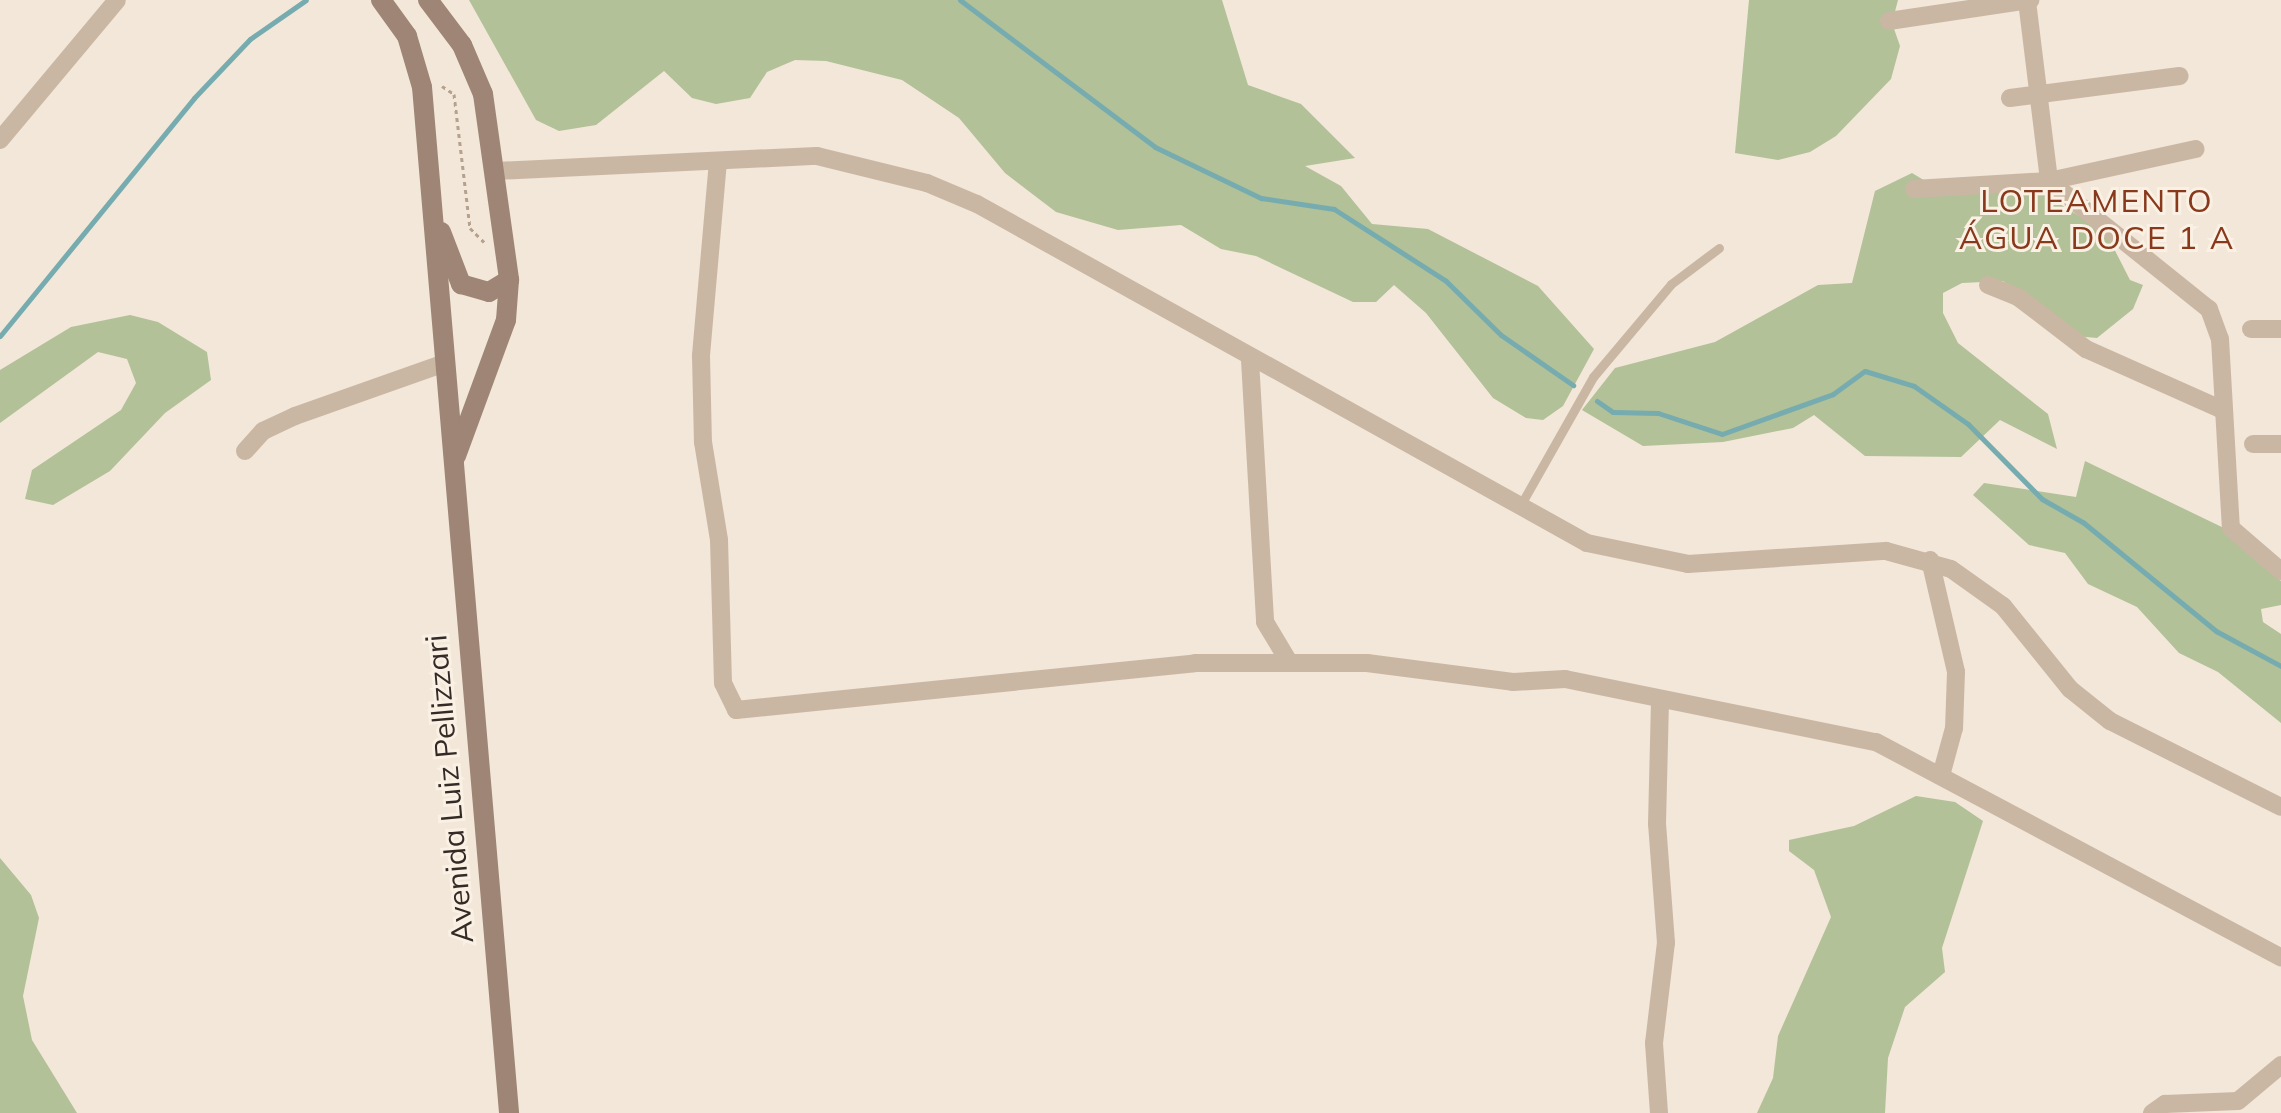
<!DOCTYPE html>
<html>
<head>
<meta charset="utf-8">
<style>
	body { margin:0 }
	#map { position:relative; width:2281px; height:1113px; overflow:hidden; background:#f2e7d8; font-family:Mulish,sans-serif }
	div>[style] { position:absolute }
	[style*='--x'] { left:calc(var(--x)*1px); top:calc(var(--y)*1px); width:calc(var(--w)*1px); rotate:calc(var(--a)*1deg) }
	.green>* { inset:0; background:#b2c197 }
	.stream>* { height:5px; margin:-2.5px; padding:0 2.5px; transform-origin:2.5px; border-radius:2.5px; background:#76acb0 }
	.path>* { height:3px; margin-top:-1.5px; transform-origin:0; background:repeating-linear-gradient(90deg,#b6a18e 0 4px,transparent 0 8px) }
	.lane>* { height:9px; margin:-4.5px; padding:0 4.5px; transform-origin:4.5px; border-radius:4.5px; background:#cab7a3 }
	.street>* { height:18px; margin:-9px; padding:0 9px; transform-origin:9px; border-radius:9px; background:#cab7a3 }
	.secondary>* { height:20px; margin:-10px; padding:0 10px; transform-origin:10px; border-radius:10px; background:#9e8575 }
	span { translate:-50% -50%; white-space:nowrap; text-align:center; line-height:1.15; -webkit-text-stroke:6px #faf1e4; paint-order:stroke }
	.street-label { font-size:30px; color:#352b26 }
	.neighbourhood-label { font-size:32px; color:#88391b; letter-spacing:2px }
</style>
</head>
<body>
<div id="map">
	<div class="green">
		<i style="clip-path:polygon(469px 0,1222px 0,1248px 85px,1301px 104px,1355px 158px,1305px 166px,1341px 186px,1372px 224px,1428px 229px,1538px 286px,1594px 349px,1563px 406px,1543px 420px,1526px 418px,1493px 398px,1426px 313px,1394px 285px,1376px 302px,1353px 302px,1256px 256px,1221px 249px,1181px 225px,1118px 230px,1056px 212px,1005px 173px,959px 118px,902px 80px,826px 61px,795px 60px,767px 72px,750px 98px,716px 104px,692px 98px,664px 71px,596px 125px,559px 131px,536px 120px)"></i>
		<i style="clip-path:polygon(1749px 0,1898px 0,1892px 23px,1900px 46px,1891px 79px,1836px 136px,1810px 152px,1778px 160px,1735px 153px)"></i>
		<i style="clip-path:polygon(1912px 173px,1927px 182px,1996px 180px,2044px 194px,2106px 233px,2130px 280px,2143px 285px,2133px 309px,2097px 338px,2075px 336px,2003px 281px,1962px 283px,1943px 293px,1943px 313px,1958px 343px,2048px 414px,2057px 449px,2000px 420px,1961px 457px,1865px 456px,1814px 415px,1793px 428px,1723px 442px,1643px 446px,1582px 410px,1615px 368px,1715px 342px,1818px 285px,1852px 283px,1875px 191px)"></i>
		<i style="clip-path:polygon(130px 315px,158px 322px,207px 352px,211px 380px,165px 413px,110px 471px,53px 505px,25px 499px,32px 470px,121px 410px,136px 383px,127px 359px,98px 352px,0 423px,0 370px,71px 327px)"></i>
		<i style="clip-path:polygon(2085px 461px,2228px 530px,2281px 581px,2281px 605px,2261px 609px,2263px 622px,2281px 634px,2281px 723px,2218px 672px,2179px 653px,2137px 607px,2088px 584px,2065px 553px,2029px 545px,1973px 495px,1984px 483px,2076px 497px)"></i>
		<i style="clip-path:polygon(1916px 796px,1955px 802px,1983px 821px,1942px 948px,1945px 972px,1905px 1007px,1888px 1058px,1885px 1113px,1757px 1113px,1773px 1078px,1778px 1036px,1831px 917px,1814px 870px,1789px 851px,1789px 840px,1854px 826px)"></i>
		<i style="clip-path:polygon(0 858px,31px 895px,39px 918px,23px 996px,32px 1040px,77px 1113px,0 1113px)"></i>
	</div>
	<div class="stream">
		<i style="--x:960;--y:0;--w:244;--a:37"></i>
		<i style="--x:1155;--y:147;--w:118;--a:25.7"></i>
		<i style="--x:1261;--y:198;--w:74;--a:8.6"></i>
		<i style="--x:1334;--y:209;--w:133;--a:32.7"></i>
		<i style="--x:1446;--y:281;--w:77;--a:44.5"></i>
		<i style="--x:1501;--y:335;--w:88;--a:34.8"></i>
		<i style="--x:0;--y:336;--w:307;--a:-50.8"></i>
		<i style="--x:194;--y:98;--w:81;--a:-46.5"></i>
		<i style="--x:250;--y:39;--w:68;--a:-34.9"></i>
		<i style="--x:1597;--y:401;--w:19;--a:35"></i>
		<i style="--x:1613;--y:412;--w:45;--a:1.3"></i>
		<i style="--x:1658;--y:413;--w:67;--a:18.2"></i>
		<i style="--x:1722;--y:434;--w:118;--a:-19.8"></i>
		<i style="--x:1833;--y:394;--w:39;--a:-36"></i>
		<i style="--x:1865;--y:371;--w:51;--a:17"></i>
		<i style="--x:1914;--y:386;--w:66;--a:35.1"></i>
		<i style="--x:1968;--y:424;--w:105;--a:45.4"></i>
		<i style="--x:2042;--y:499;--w:48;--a:29.7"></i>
		<i style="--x:2084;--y:523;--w:171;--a:39.3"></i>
		<i style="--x:2216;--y:631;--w:74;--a:28.3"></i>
	</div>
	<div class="path">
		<i style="--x:442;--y:86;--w:14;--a:34"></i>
		<i style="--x:454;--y:94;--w:135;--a:83.2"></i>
		<i style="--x:470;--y:228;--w:20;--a:45"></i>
	</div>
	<div class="lane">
		<i style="--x:1520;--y:506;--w:148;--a:-60.5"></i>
		<i style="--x:1593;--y:377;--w:121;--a:-50"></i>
		<i style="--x:1671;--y:284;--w:60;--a:-36.9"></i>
	</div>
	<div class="street">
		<i style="--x:2027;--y:1;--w:181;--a:83"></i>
		<i style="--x:2049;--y:181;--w:150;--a:-12.3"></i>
		<i style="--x:1889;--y:21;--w:143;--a:-8.5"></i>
		<i style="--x:2010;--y:98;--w:171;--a:-7.4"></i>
		<i style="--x:0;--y:140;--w:182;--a:-50.1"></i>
		<i style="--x:718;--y:161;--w:196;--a:95"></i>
		<i style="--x:701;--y:356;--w:86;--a:88.7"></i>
		<i style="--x:703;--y:442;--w:99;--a:80.7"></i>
		<i style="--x:719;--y:540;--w:143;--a:88.4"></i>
		<i style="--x:723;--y:683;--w:30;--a:64"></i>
		<i style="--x:736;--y:710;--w:461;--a:-5.8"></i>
		<i style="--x:1195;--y:663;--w:172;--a:0"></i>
		<i style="--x:1367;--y:663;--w:147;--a:7.4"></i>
		<i style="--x:1513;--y:682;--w:52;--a:-3.3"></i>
		<i style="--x:1565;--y:679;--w:317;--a:11.5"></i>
		<i style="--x:1876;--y:742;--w:459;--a:28"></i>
		<i style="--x:496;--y:171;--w:321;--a:-2.7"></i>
		<i style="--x:817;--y:156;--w:113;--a:13.8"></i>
		<i style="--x:927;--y:183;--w:54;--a:22.8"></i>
		<i style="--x:977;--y:204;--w:698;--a:29.06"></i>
		<i style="--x:1587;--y:543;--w:103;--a:11.7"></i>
		<i style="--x:1688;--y:564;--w:198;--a:-3.8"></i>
		<i style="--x:1886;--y:551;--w:67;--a:15.5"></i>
		<i style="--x:1951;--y:569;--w:64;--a:35.4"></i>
		<i style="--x:2003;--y:606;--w:107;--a:51.1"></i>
		<i style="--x:2070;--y:689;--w:51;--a:38.7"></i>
		<i style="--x:2110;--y:721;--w:191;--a:26.7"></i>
		<i style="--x:1914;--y:189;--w:135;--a:-3.4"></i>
		<i style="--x:2049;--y:181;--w:205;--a:38.7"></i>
		<i style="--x:2209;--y:309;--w:32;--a:70"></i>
		<i style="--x:2220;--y:339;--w:189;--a:86.7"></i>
		<i style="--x:2231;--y:528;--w:66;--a:40.7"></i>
		<i style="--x:1988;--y:285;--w:32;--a:22"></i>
		<i style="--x:2018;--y:297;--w:86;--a:37.4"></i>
		<i style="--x:2086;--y:349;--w:148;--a:24"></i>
		<i style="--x:2251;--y:329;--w:30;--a:0"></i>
		<i style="--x:1250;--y:360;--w:262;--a:86.7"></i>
		<i style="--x:1265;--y:622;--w:47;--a:59"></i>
		<i style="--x:2253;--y:444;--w:28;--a:0"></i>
		<i style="--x:245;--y:451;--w:27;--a:-48"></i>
		<i style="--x:263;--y:431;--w:35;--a:-25"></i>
		<i style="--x:295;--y:416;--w:159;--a:-19.5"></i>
		<i style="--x:1930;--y:560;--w:115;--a:76.9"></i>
		<i style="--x:1956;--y:672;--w:56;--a:92"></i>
		<i style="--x:1954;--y:728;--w:46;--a:105.3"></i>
		<i style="--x:1659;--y:1113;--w:70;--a:-94.1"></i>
		<i style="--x:1654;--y:1043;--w:101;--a:-83.2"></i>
		<i style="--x:1666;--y:943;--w:119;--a:-94.3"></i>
		<i style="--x:1657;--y:824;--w:121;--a:-88.6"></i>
		<i style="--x:2152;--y:1113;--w:16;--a:-35"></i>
		<i style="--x:2165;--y:1104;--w:73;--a:-2.4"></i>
		<i style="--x:2238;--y:1101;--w:56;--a:-39.9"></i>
	</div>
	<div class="secondary">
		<i style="--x:381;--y:0;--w:44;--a:54.2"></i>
		<i style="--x:407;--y:36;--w:53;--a:73.6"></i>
		<i style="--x:422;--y:87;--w:1030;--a:85.15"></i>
		<i style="--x:428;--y:0;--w:56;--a:52.9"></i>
		<i style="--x:462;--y:45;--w:53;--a:66.8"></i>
		<i style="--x:483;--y:94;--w:188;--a:82"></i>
		<i style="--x:509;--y:280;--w:40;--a:94.3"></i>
		<i style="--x:506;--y:320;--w:145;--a:110.2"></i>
		<i style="--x:441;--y:232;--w:56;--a:69"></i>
		<i style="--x:461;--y:284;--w:29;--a:16"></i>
		<i style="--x:489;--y:292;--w:23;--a:-31"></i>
	</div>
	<div class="street-label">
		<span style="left:449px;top:789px;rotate:-95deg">Avenida Luiz Pellizzari</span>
	</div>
	<div class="neighbourhood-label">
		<span style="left:2097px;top:219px">LOTEAMENTO<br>ÁGUA DOCE 1 A</span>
	</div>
</div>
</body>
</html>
